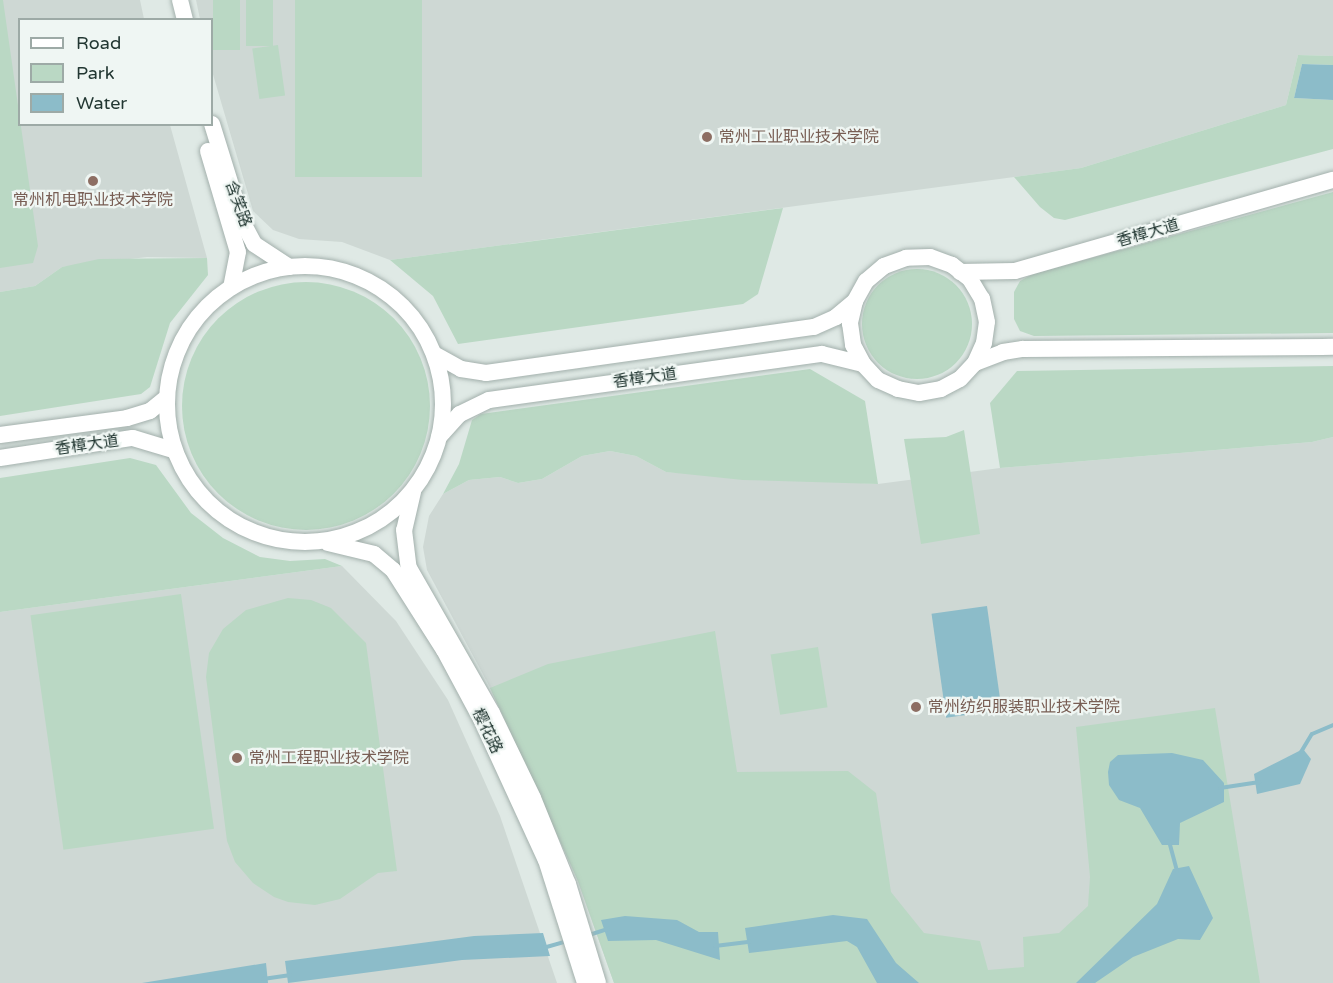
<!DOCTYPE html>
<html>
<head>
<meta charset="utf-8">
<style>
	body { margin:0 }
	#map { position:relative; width:1333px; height:983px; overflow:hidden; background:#dfe9e5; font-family:"Varela Round","Noto Sans SC",sans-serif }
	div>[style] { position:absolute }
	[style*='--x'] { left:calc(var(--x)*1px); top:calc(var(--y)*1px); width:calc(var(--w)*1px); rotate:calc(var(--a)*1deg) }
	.built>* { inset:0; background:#ced8d4 }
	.green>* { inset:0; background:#bad8c4; transform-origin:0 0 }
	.round { border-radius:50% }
	.water>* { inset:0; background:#8cbcc9; transform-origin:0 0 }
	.stream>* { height:4px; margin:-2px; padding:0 2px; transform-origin:2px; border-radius:2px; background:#8cbcc9 }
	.roads { filter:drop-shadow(0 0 2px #a3b0ac) drop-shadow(0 0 2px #a3b0ac) }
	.minor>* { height:16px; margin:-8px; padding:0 8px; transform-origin:8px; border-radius:8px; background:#fff }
	.minor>.ring { margin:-8px; padding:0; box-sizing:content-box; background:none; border:16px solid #fff; border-radius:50% }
	.dots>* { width:16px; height:16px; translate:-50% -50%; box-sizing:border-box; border:3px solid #eff6f3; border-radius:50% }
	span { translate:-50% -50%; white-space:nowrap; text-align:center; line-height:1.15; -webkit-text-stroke:4.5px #eff6f3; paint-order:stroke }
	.education-label { font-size:16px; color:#785e54 }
	.left { translate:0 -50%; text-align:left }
	.street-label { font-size:16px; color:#223732 }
	.legend { position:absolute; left:18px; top:18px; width:195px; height:108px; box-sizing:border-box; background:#eff6f3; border:2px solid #9daaa6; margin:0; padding:8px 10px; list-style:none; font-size:18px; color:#223732 }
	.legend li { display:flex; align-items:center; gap:12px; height:30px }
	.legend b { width:30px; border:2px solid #9daaa6 }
</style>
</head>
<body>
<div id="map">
	<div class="built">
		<i style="clip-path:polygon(0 0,140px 0,144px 19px,20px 20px,20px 124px,170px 125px,207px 258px,147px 257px,62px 267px,35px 286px,0 292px)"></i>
		<i style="clip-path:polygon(196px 0,1333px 0,1333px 56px,1298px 55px,1286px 105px,1081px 168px,390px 260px,342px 242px,299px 239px,273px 230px,253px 211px,212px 71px,212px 20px,200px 19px)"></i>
		<i style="clip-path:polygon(1333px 437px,1333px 983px,614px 983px,567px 851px,493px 693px,427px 570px,423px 547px,429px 516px,443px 494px,469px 480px,500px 477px,518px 483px,542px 479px,582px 456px,610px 451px,636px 456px,666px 472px,878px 484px,1000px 468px,1312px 442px)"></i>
		<i style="clip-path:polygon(342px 566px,396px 621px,448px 700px,500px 816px,557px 983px,0 983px,0 612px)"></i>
	</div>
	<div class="green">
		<i style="clip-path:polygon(0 0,3px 0,38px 246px,33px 263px,0 268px)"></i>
		<i style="left:213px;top:0;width:27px;height:50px"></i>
		<i style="left:246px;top:0;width:27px;height:46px"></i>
		<i style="left:295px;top:0;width:127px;height:177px"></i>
		<i style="left:278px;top:45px;width:51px;height:26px;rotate:82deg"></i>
		<i style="clip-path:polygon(1298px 55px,1333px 56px,1333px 65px,1302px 64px,1294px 98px,1333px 100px,1333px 149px,1065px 220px,1054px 218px,1040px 207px,1014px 177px,1081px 168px,1286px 105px)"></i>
		<i style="clip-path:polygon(1333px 192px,1333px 333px,1034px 336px,1020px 331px,1014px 319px,1014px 292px,1020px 281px,1033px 274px)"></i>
		<i style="clip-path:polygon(783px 208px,758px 294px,743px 304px,458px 344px,433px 296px,390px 260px)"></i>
		<i style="clip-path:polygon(207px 258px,208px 275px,170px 323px,150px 387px,141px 394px,0 416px,0 292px,35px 286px,62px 267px,99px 259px)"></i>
		<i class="round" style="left:862px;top:269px;width:110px;height:110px"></i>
		<i class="round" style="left:182px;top:282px;width:248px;height:248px"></i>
		<i style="clip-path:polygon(1333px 366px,1333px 437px,1312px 442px,1000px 468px,990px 403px,1017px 371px)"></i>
		<i style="clip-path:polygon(810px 369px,865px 401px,878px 484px,743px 480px,666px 472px,636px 456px,610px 451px,582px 456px,542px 479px,518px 483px,500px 477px,469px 480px,443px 494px,459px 464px,472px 420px,481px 414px)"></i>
		<i style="clip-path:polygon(964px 430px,980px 534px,921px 544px,904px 439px,946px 437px)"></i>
		<i style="clip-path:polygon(130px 458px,156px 465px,191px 513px,223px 538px,260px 557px,290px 561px,325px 559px,342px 566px,0 612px,0 478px)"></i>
		<i style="left:181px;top:594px;width:237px;height:152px;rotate:82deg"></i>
		<i style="clip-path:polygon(288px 598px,311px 600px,331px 608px,366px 643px,397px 871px,378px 873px,340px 899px,315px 905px,288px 902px,274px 897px,253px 883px,235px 862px,227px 841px,206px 677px,209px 653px,223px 629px,246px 610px)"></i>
		<i style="clip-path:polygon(715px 631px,737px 772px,848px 771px,876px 793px,891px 892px,924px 933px,980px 941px,988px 970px,1024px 967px,1023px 937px,1059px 933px,1088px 906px,1090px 877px,1076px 727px,1215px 708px,1260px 983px,614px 983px,578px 881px,490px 688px,548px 664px)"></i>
		<i style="left:818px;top:647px;width:61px;height:48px;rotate:81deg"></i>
	</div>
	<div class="water">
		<i style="clip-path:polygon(1302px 64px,1333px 65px,1333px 100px,1294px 98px)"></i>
		<i style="left:987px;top:606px;width:105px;height:56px;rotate:82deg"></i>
		<i style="clip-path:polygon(1303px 749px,1311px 759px,1300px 784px,1257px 794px,1254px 774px)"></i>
		<i style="clip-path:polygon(1172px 753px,1203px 760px,1224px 783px,1224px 802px,1180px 823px,1179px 845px,1162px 845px,1140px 808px,1119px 800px,1109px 785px,1108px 772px,1110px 762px,1118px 755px)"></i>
		<i style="clip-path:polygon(1189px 866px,1213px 918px,1200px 940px,1178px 939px,1133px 957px,1095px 983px,1076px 983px,1157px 904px,1173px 869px)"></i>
		<i style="clip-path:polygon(833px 915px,867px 919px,896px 963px,919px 983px,877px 983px,857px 947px,847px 941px,749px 953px,745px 928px)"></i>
		<i style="clip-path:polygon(625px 916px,677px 920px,699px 932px,718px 932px,720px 960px,656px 940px,608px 941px,601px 920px)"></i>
		<i style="clip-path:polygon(543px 933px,550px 956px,462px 960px,288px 983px,285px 961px,474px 936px)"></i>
		<i style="clip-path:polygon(266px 963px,268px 983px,142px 983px)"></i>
	</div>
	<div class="stream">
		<i style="--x:1301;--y:752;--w:21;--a:-59"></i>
		<i style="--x:1312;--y:734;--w:23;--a:-23"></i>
		<i style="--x:1220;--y:788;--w:40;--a:-8.5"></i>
		<i style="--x:1169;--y:841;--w:31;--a:75"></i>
		<i style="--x:589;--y:935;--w:20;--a:-18"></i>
		<i style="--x:715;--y:946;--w:35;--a:-7"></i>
		<i style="--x:543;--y:948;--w:26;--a:-16"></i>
		<i style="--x:263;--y:979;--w:28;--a:-8"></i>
	</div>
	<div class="roads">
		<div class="minor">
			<i style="--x:180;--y:0;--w:21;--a:76"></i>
			<i style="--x:212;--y:124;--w:102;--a:72.8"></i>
			<i style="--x:242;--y:221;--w:26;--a:62"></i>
			<i style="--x:254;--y:244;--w:42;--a:33.3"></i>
			<i style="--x:208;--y:151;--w:105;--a:73.5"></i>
			<i style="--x:238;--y:252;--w:36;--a:101"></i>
			<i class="ring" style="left:167px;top:266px;width:260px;height:260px"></i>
			<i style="--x:960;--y:272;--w:55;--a:-1"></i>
			<i style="--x:1015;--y:271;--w:331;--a:-16"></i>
			<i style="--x:434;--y:354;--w:31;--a:29"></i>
			<i style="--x:461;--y:369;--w:25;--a:9"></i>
			<i style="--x:486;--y:373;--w:331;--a:-8"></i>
			<i style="--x:814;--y:327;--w:24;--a:-24"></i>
			<i style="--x:836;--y:317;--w:25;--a:-40"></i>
			<i style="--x:975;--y:363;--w:30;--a:-21"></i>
			<i style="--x:1003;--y:352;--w:20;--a:-9"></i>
			<i style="--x:1023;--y:349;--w:310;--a:-0.4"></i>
			<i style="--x:0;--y:435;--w:128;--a:-7.6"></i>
			<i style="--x:127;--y:418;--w:24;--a:-17"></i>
			<i style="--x:150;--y:411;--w:21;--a:-39"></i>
			<i style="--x:439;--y:437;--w:31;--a:-48"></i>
			<i style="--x:460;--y:414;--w:32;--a:-26"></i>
			<i style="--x:489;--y:400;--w:336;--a:-7.9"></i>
			<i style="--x:822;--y:354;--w:42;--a:13.7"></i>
			<i style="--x:863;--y:364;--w:22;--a:47"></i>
			<i style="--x:878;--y:380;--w:22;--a:24"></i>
			<i style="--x:898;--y:389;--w:21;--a:11"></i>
			<i style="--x:919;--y:393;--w:22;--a:-10"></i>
			<i style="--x:941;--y:389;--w:21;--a:-28"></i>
			<i style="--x:960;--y:379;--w:22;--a:-47"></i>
			<i style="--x:975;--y:363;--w:22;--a:-66"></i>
			<i style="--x:984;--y:343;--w:21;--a:-82"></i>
			<i style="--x:987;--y:322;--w:24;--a:-102"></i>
			<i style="--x:982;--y:299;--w:23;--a:-121"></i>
			<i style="--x:970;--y:279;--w:23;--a:-142"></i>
			<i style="--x:952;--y:265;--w:23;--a:-160"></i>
			<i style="--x:930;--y:257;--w:24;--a:178"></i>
			<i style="--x:906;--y:258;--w:23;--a:160"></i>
			<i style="--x:884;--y:266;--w:23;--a:140"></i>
			<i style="--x:866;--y:281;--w:23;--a:119"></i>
			<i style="--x:855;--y:301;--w:23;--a:103"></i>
			<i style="--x:850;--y:323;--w:22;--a:82"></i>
			<i style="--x:853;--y:345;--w:21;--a:62"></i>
			<i style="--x:0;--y:458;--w:134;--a:-8.6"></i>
			<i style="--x:133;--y:438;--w:42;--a:16.7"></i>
			<i style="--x:413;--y:492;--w:39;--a:103"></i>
			<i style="--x:404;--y:530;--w:38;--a:83"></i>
			<i style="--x:409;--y:568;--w:167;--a:60.2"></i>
			<i style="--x:492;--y:713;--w:94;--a:64.2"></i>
			<i style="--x:533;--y:798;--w:93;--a:67.9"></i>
			<i style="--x:568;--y:884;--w:103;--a:73.1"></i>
			<i style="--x:328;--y:543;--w:47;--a:13.4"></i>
			<i style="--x:374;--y:554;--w:25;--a:40"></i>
			<i style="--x:393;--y:570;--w:95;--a:57.5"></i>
			<i style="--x:444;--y:650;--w:78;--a:61.8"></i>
			<i style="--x:481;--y:719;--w:155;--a:65.3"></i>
			<i style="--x:546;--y:860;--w:129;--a:72.4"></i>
		</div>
	</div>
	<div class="dots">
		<i style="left:707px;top:137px;background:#8d6e63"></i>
		<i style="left:93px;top:181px;background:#8d6e63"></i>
		<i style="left:916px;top:707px;background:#8d6e63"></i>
		<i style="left:237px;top:758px;background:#8d6e63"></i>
	</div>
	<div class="education-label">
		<span class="left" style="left:719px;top:137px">常州工业职业技术学院</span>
		<span style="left:93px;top:200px">常州机电职业技术学院</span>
		<span class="left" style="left:928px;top:707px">常州纺织服装职业技术学院</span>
		<span class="left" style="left:249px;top:758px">常州工程职业技术学院</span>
	</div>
	<div class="street-label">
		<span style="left:238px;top:204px;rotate:70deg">含笑路</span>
		<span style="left:1148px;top:233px;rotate:-16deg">香樟大道</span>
		<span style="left:645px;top:378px;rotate:-8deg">香樟大道</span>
		<span style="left:87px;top:445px;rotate:-8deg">香樟大道</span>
		<span style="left:487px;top:731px;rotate:64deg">樱花路</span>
	</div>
	<ul class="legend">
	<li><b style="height:8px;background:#fff"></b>Road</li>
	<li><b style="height:16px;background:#bad8c4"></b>Park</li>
	<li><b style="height:16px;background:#8cbcc9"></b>Water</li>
	</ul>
</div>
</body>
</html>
